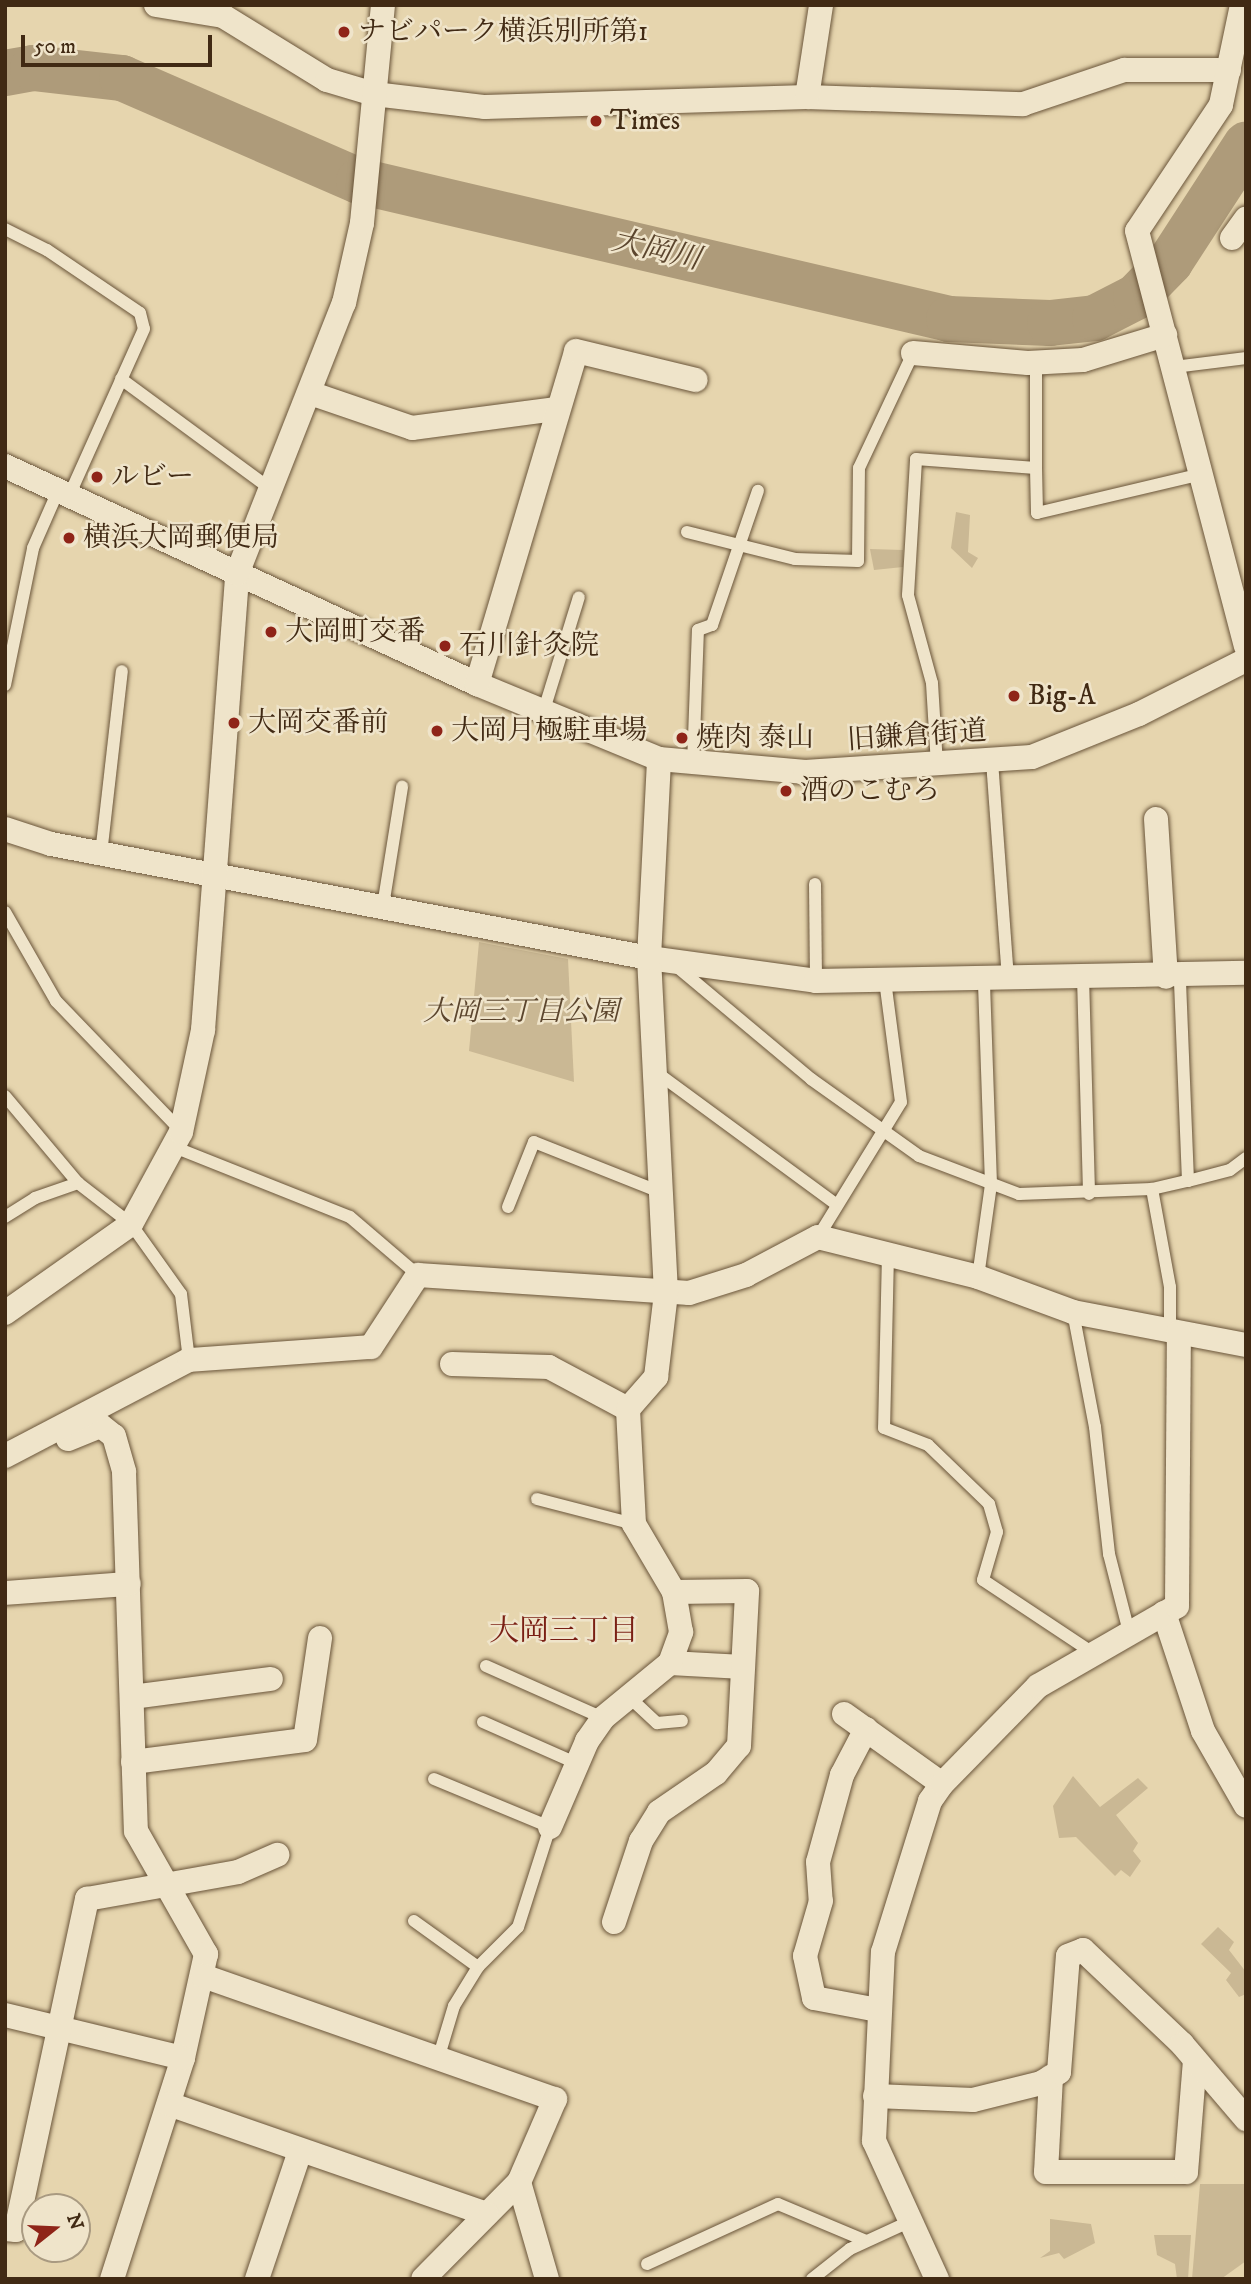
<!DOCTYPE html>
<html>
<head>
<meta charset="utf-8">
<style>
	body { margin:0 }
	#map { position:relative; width:1251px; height:2284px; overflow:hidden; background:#e6d5ae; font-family:"IM FELL DW Pica","Noto Serif JP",serif }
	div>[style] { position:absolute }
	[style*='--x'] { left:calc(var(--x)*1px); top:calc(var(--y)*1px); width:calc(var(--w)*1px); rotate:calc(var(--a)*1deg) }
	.green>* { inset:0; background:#cab894 }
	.river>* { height:46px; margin:-23px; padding:0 23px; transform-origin:23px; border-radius:23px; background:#ae9b7a }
	.roads { filter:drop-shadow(0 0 2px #6a553a) drop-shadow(0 0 2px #6a553a) }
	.lane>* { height:12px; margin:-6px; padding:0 6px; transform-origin:6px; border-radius:6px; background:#efe4ca }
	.street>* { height:24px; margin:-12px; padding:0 12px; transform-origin:12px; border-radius:12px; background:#efe4ca }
	.dots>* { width:19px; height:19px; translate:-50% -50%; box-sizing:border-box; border:4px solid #efe4ca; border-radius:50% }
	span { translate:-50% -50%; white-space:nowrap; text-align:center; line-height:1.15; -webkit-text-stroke:5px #efe4ca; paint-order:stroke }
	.poi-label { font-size:28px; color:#412a14 }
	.left { translate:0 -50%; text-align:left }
	.street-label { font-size:28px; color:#412a14 }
	.park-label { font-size:28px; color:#5c462e; font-style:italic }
	.water-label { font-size:30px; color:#5c462e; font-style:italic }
	.neighbourhood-label { font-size:30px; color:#7a1f14 }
	.frame { position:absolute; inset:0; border:7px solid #412a14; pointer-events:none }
	.north { position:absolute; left:21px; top:2193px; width:70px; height:70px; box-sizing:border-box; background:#efe4ca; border:2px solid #a99a81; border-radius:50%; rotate:72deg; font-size:19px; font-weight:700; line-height:28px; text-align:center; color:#412a14 }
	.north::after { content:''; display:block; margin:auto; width:24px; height:32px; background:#8f2418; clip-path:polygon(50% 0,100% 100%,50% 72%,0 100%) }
	.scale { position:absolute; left:21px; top:35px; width:191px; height:32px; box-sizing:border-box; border:4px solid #412a14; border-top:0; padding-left:9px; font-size:21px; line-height:24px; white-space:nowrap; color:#412a14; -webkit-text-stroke:5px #efe4ca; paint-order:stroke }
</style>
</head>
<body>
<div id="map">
	<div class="green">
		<i style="clip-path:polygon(956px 512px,970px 515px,968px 552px,978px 558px,972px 568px,951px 548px)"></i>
		<i style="clip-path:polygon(870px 549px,903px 550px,903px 567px,874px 570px)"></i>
		<i style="clip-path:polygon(479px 942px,568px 959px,574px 1082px,469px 1051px)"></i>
		<i style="clip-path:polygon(1073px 1776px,1100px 1807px,1138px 1778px,1148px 1788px,1116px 1815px,1138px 1843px,1133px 1851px,1141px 1861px,1130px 1877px,1121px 1870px,1115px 1876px,1076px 1837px,1059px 1838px,1053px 1806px)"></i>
		<i style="clip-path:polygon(1218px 1927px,1234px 1942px,1229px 1950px,1246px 1972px,1246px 1994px,1239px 1997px,1226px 1980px,1231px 1973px,1201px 1944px)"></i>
		<i style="clip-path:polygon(1200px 2184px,1246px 2184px,1246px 2261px,1221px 2279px,1192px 2279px)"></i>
		<i style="clip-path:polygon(1050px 2219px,1091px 2224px,1095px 2243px,1064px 2259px,1059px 2253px,1040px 2258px,1050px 2251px)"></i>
		<i style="clip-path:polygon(1154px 2235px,1191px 2235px,1188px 2279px,1177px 2279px,1175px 2264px,1157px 2255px)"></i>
	</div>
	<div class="river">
		<i style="--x:5;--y:73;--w:28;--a:-10"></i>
		<i style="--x:33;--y:68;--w:90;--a:6.4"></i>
		<i style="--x:122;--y:78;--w:258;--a:23.5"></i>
		<i style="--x:359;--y:181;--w:606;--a:13.16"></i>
		<i style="--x:949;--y:319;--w:101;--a:2.3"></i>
		<i style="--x:1050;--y:323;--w:45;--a:-6.3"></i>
		<i style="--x:1095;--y:318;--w:46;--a:-27.1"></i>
		<i style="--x:1136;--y:297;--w:49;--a:-45.8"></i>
		<i style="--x:1170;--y:262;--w:140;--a:-57"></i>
	</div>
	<div class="roads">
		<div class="lane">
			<i style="--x:5;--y:229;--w:47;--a:26.6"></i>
			<i style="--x:47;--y:250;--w:112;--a:34.1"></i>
			<i style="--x:140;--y:313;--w:16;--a:76"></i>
			<i style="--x:144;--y:329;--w:183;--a:114.2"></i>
			<i style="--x:1036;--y:363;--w:105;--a:90"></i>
			<i style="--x:1174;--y:367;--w:73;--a:-7.1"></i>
			<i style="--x:121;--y:379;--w:182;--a:36.3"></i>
			<i style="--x:687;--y:532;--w:111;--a:14"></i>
			<i style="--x:795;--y:559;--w:63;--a:1.8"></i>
			<i style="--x:858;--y:561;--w:93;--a:-89.4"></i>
			<i style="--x:859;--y:468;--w:127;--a:-64.8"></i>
			<i style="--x:5;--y:685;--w:140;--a:-78.4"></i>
			<i style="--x:33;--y:548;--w:62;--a:-66.3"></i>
			<i style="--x:543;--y:713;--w:121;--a:-72.8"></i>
			<i style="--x:992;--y:761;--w:221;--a:85.8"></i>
			<i style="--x:693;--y:765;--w:135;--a:-87.9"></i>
			<i style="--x:698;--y:630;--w:15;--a:-20"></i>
			<i style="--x:712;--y:625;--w:142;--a:-71.1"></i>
			<i style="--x:937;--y:765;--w:82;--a:-93.5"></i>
			<i style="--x:932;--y:683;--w:91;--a:-105.3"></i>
			<i style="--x:908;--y:595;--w:136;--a:-86.6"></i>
			<i style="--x:916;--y:459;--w:120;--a:4.3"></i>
			<i style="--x:1036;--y:468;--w:45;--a:88.7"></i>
			<i style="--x:1037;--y:513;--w:170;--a:-13.3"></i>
			<i style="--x:101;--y:854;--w:184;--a:-83.5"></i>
			<i style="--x:815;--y:884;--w:97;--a:89.4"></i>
			<i style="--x:383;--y:906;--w:121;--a:-80.9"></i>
			<i style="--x:5;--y:912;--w:103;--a:60.2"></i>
			<i style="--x:56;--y:1001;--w:180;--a:46.1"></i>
			<i style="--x:676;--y:966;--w:176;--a:39.9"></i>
			<i style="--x:811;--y:1079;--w:133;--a:35.5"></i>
			<i style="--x:919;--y:1156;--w:107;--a:20.8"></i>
			<i style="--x:1019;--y:1194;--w:133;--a:-2.2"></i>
			<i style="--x:1083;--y:977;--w:217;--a:88.4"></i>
			<i style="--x:656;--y:1072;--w:223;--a:36.3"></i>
			<i style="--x:5;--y:1096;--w:114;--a:50"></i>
			<i style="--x:174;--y:1147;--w:189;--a:21.7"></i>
			<i style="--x:350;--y:1217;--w:89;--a:40.5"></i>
			<i style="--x:1188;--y:1181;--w:43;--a:-14.7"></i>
			<i style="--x:1230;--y:1170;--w:20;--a:-37"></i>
			<i style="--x:508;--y:1207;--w:70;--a:-68.2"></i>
			<i style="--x:534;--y:1142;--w:136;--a:21.6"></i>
			<i style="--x:5;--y:1217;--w:36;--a:-32"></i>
			<i style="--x:35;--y:1198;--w:46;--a:-19.2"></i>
			<i style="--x:78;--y:1183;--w:67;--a:37.7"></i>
			<i style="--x:131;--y:1224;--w:86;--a:54.5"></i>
			<i style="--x:181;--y:1294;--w:66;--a:83.1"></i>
			<i style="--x:818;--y:1237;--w:158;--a:-58.4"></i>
			<i style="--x:901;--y:1102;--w:123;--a:-97.5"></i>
			<i style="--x:888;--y:1254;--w:174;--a:91.3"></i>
			<i style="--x:884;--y:1428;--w:47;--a:21.1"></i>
			<i style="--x:928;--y:1445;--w:85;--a:44"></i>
			<i style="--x:989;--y:1504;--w:29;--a:74"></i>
			<i style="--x:997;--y:1532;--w:50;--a:106.3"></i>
			<i style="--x:983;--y:1580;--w:132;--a:33.6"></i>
			<i style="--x:978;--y:1277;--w:94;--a:-82"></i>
			<i style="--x:991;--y:1184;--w:203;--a:-92"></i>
			<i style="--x:1073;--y:1312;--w:117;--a:79.2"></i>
			<i style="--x:1095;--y:1427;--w:128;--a:83.7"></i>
			<i style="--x:1109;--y:1554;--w:81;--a:75.6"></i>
			<i style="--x:1170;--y:1332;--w:45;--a:-90"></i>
			<i style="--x:1170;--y:1287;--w:100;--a:-100.4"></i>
			<i style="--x:1152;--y:1189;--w:37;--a:-13"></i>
			<i style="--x:1188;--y:1181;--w:203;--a:-92.3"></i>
			<i style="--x:537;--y:1499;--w:100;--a:14.5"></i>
			<i style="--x:486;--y:1666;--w:128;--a:24"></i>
			<i style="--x:628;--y:1696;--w:40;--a:43"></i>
			<i style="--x:657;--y:1723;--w:25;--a:-5"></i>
			<i style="--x:483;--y:1722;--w:102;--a:23.8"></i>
			<i style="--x:434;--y:1779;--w:126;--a:22.5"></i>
			<i style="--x:550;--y:1827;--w:105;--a:107.7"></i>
			<i style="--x:518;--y:1927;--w:57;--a:135"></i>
			<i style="--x:414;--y:1921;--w:79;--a:35.7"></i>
			<i style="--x:478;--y:1967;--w:46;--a:121.6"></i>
			<i style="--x:454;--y:2006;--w:55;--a:106.8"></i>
			<i style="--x:647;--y:2264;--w:144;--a:-24.6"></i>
			<i style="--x:778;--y:2204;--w:95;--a:22.8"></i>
			<i style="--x:812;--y:2279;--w:48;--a:-38.3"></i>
			<i style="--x:850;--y:2249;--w:67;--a:-24.7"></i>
		</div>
		<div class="street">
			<i style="--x:156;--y:5;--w:68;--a:9.3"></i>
			<i style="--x:223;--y:16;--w:122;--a:31.6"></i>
			<i style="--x:327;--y:80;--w:49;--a:16.6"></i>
			<i style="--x:374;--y:94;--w:112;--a:6.7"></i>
			<i style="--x:485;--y:107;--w:322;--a:-1.8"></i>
			<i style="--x:807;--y:97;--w:216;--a:1.9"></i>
			<i style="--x:1023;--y:104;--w:107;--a:-18.6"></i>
			<i style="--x:1124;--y:70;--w:105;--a:0"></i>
			<i style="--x:1242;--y:5;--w:102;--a:101.9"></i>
			<i style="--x:1221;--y:105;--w:151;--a:123.7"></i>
			<i style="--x:1137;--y:231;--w:429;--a:75.3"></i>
			<i style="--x:807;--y:97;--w:93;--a:-81.3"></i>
			<i style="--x:1232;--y:238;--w:24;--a:-54"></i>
			<i style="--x:913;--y:353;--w:115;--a:5"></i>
			<i style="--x:1028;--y:363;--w:55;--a:-3.1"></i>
			<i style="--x:1083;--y:360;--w:86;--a:-17"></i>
			<i style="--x:310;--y:393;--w:108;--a:18.9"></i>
			<i style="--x:412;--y:428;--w:146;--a:-7.5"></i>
			<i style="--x:5;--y:466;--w:520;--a:24.79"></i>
			<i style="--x:477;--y:684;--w:197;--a:22.4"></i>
			<i style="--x:659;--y:759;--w:147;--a:5.1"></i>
			<i style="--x:805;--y:772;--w:227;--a:-3.8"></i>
			<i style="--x:1032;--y:757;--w:115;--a:-21.9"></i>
			<i style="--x:1139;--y:714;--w:120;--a:-26.8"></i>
			<i style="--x:477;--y:684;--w:347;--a:-73.4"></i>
			<i style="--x:576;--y:351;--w:123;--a:13.6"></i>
			<i style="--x:1156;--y:819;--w:158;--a:86.4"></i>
			<i style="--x:5;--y:829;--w:48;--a:18.1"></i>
			<i style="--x:51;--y:844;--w:609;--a:10.79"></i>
			<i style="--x:649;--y:958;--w:169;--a:7.8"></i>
			<i style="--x:816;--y:981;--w:430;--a:-1.1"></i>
			<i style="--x:5;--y:1313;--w:154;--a:-35.2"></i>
			<i style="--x:131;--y:1224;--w:105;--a:-61.5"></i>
			<i style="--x:181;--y:1132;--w:104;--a:-77.8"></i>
			<i style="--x:203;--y:1030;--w:457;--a:-85.7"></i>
			<i style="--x:237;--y:574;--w:291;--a:-68.5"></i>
			<i style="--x:344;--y:303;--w:82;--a:-77.3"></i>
			<i style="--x:362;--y:223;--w:219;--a:-84.5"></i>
			<i style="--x:452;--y:1364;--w:97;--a:1.8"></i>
			<i style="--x:549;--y:1367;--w:89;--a:28"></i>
			<i style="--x:68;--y:1439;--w:35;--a:-22"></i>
			<i style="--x:101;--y:1426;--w:16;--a:38"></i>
			<i style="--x:114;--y:1436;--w:37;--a:74"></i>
			<i style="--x:124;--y:1472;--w:359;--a:88.1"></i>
			<i style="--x:136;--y:1831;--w:142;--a:60.4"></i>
			<i style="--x:206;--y:1954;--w:107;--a:102.5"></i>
			<i style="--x:183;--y:2058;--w:232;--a:107.8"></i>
			<i style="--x:5;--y:1456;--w:208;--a:-27.6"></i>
			<i style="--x:189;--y:1360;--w:182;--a:-4.1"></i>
			<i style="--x:371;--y:1347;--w:86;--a:-56.9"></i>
			<i style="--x:418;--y:1275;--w:272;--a:3.8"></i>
			<i style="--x:689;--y:1293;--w:60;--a:-17.5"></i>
			<i style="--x:746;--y:1275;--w:81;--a:-27.8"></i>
			<i style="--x:818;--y:1237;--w:165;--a:14"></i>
			<i style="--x:978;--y:1277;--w:101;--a:20.2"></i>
			<i style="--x:1073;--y:1312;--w:176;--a:10.8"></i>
			<i style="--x:5;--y:1593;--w:124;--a:-4.2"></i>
			<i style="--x:1164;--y:1613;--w:124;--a:71.7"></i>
			<i style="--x:1203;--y:1731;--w:86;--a:60.2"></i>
			<i style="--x:670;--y:1663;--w:73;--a:3.1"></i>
			<i style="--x:132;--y:1697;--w:140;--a:-7.4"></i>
			<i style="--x:844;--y:1714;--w:120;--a:35.5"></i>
			<i style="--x:866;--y:1729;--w:52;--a:117.6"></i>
			<i style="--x:842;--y:1775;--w:90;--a:105.4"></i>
			<i style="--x:818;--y:1862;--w:39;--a:86"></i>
			<i style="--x:821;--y:1901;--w:57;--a:106.2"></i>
			<i style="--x:805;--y:1956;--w:43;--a:77.9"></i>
			<i style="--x:814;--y:1998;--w:65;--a:10.6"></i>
			<i style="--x:133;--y:1762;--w:173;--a:-7.3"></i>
			<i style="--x:305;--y:1740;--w:103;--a:-81.6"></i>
			<i style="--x:550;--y:1827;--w:94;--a:-66.7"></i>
			<i style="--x:587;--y:1741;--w:28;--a:-55"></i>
			<i style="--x:603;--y:1718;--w:87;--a:-39.4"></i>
			<i style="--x:670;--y:1663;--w:33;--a:-70"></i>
			<i style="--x:681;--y:1632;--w:41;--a:-99.9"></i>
			<i style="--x:674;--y:1592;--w:79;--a:-120.5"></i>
			<i style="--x:634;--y:1524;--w:115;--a:-93"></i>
			<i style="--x:628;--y:1409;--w:43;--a:-48.8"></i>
			<i style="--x:656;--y:1377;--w:85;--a:-83.2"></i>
			<i style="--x:666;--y:1293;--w:335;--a:-92.9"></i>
			<i style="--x:649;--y:958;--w:199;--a:-87.1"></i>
			<i style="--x:614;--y:1922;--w:85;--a:-71.6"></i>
			<i style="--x:641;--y:1841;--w:34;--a:-58"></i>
			<i style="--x:659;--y:1812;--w:69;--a:-34.4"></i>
			<i style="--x:716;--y:1773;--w:35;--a:-50"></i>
			<i style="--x:739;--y:1746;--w:155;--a:-87"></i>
			<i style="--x:747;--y:1591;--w:73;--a:179.2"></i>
			<i style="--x:203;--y:1976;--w:373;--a:19.3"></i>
			<i style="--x:555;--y:2099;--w:90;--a:113.4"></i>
			<i style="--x:519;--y:2182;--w:136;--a:134.7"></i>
			<i style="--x:5;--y:2015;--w:183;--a:13.6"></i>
			<i style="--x:1051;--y:2077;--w:95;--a:93"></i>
			<i style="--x:1046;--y:2172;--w:140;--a:0"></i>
			<i style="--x:1186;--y:2172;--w:112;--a:-85.4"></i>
			<i style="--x:875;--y:2096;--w:98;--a:2.3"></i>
			<i style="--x:973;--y:2100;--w:70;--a:-14"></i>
			<i style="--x:1041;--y:2083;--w:21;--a:-31"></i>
			<i style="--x:1059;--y:2072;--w:116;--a:-85.6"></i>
			<i style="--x:1068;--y:1956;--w:16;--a:-22"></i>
			<i style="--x:1083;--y:1950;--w:137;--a:43.5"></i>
			<i style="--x:1182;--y:2044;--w:99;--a:49.5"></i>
			<i style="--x:169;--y:2104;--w:336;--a:19.1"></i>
			<i style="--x:519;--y:2182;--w:101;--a:73.9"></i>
			<i style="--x:5;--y:2229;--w:11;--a:5"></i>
			<i style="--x:16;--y:2230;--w:339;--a:-77.9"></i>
			<i style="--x:87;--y:1899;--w:153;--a:-10.1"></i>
			<i style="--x:238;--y:1872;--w:43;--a:-23.6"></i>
			<i style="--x:257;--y:2279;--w:135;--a:-71.4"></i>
			<i style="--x:937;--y:2279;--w:152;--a:-114.5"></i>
			<i style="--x:874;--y:2141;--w:189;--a:-87.3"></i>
			<i style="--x:883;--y:1952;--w:158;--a:-72.7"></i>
			<i style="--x:930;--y:1801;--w:21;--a:-55"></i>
			<i style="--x:942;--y:1784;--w:137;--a:-45.6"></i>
			<i style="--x:1038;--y:1686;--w:160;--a:-29.9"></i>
			<i style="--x:1177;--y:1606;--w:273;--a:-89.6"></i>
		</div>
	</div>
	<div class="dots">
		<i style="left:344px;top:32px;background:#8f2418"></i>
		<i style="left:596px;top:121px;background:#8f2418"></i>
		<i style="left:97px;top:477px;background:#8f2418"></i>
		<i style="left:69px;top:538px;background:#8f2418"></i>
		<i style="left:271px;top:632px;background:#8f2418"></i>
		<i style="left:445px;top:646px;background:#8f2418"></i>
		<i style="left:1014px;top:696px;background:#8f2418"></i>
		<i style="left:234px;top:723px;background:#8f2418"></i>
		<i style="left:437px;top:731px;background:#8f2418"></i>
		<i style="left:682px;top:738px;background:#8f2418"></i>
		<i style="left:786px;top:791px;background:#8f2418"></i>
	</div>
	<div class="poi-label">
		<span class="left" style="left:358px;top:32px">ナビパーク横浜別所第1</span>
		<span class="left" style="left:610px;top:121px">Times</span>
		<span class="left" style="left:111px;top:477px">ルビー</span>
		<span class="left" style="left:83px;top:538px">横浜大岡郵便局</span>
		<span class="left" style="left:285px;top:632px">大岡町交番</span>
		<span class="left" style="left:459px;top:646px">石川針灸院</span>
		<span class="left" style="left:1028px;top:696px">Big-A</span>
		<span class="left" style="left:248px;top:723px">大岡交番前</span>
		<span class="left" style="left:451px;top:731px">大岡月極駐車場</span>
		<span class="left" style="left:696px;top:738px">焼肉 泰山</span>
		<span class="left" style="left:800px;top:791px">酒のこむろ</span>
	</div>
	<div class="street-label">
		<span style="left:917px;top:736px;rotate:-4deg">旧鎌倉街道</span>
	</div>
	<div class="park-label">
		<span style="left:521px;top:1012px">大岡三丁目公園</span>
	</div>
	<div class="water-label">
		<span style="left:656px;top:251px;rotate:13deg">大岡川</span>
	</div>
	<div class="neighbourhood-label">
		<span style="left:564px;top:1632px">大岡三丁目</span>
	</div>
	<div class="frame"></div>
	<div class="north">N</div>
	<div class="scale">50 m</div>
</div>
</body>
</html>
